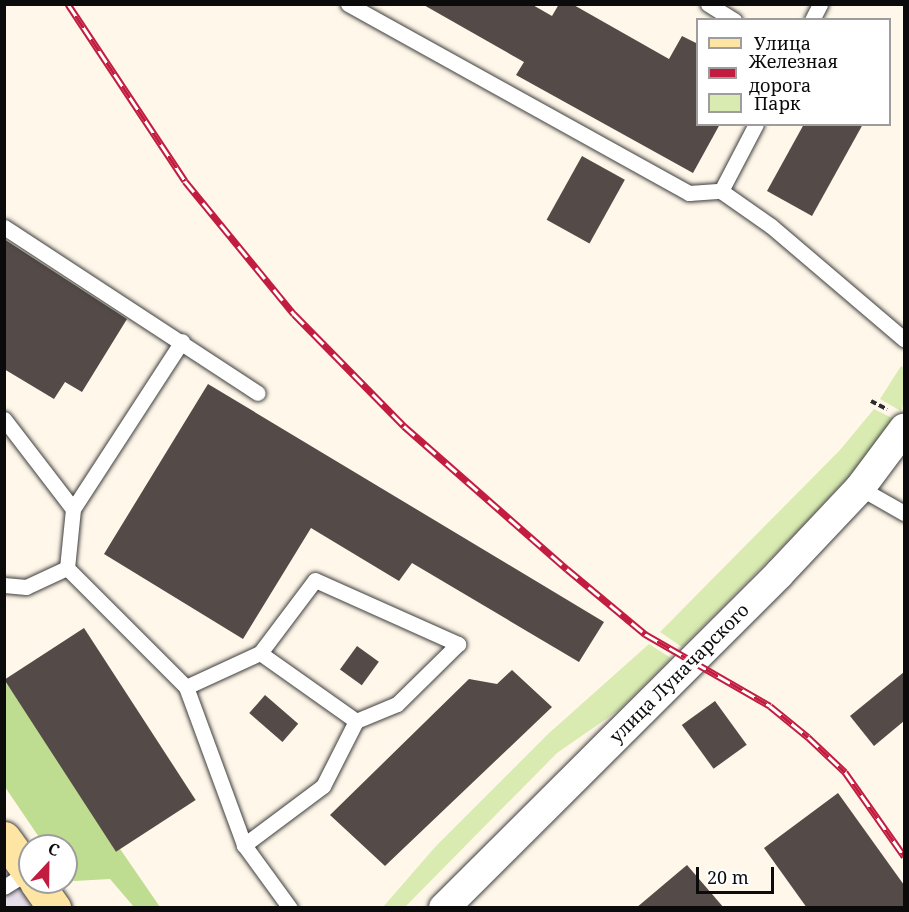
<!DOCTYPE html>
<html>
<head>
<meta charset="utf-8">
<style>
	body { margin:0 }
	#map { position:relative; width:909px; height:912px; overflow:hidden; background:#fff7e9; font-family:"Noto Serif",serif }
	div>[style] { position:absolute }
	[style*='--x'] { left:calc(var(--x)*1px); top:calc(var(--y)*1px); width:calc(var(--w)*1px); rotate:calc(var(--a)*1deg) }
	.industrial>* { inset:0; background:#e7deeb }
	.green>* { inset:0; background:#d9ebb1 }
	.forest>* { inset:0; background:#bfdd90 }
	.building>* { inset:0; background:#544a47; transform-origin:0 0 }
	.path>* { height:4px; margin-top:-2px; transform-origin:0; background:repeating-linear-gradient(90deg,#2d2d2d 0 6px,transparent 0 9px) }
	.roads { filter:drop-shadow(0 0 2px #3e3e3e) drop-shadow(0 0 2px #3e3e3e) }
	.lane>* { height:15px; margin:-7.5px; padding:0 7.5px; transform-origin:7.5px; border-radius:7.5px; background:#fff }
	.street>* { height:30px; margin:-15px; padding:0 15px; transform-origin:15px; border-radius:15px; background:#fff }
	.secondary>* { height:33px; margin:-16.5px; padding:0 16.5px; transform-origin:16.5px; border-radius:16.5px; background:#ffe5a4 }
	.rail>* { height:7px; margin-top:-3.5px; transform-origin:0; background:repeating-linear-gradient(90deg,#fff 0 14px,#c21c40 0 28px); box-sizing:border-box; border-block:2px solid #c21c40 }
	span { translate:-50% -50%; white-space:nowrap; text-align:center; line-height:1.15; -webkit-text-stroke:6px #fff; paint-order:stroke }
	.street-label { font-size:18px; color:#0b0b0b }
	.frame { position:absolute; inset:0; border:6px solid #0b0b0b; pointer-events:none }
	.legend { position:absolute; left:696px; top:18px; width:195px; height:108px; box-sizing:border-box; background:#fff; border:2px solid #9d9d9d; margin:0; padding:8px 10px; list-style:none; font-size:18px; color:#0b0b0b }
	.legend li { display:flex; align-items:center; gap:12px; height:30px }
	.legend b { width:30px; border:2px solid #9d9d9d }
	.north { position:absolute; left:18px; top:834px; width:60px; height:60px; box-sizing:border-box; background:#fff; border:2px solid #9d9d9d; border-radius:50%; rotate:22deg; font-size:16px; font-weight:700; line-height:24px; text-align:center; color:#0b0b0b }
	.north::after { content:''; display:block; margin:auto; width:21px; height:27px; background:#c21c40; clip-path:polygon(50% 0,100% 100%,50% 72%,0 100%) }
	.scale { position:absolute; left:696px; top:867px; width:78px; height:27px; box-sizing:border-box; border:3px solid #0b0b0b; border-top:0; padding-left:8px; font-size:18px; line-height:21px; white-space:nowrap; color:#0b0b0b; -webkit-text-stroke:4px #fff; paint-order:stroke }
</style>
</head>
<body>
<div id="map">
	<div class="industrial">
		<i style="clip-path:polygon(5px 860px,37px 907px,5px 907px)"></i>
	</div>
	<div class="green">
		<i style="clip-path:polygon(901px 366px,904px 368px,904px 402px,901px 411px,880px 399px)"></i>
		<i style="clip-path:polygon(874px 409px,894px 419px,874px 449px,800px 529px,682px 647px,660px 632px,840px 450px)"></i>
		<i style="clip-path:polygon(649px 644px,671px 658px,619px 710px,557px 753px,405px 907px,383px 907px,436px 846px,548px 734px)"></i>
	</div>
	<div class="forest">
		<i style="clip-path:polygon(4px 680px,160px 907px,134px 907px,110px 879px,74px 881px,66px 873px,66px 846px,45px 846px,5px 787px)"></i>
	</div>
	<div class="building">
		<i style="clip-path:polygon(422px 4px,531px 4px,552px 16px,559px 4px,572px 4px,669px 59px,682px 36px,698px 44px,698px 124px,720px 124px,693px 173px,516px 75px,524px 62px)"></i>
		<i style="clip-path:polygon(804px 124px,863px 124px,812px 216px,767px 191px)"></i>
		<i style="left:582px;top:156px;width:49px;height:73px;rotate:29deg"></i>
		<i style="clip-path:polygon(4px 239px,127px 319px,82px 392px,65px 382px,54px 399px,4px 369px)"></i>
		<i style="clip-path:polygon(208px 384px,604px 622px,579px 662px,412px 563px,399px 581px,311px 528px,243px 639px,104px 554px)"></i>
		<i style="left:84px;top:628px;width:205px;height:95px;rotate:57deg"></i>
		<i style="left:357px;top:646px;width:27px;height:29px;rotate:36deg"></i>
		<i style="clip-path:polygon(512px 670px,552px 707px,385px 866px,330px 815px,469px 679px,497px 684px)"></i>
		<i style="clip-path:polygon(904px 672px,904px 721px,874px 746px,850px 716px)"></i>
		<i style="left:265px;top:695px;width:44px;height:24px;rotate:41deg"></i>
		<i style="left:715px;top:701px;width:54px;height:41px;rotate:54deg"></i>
		<i style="clip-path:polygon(838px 793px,904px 885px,904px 908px,807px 908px,764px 848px)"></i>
		<i style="clip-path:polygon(687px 865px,724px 908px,636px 908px)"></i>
	</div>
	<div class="path">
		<i style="--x:871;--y:401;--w:18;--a:27"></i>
	</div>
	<div class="roads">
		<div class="lane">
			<i style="--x:348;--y:4;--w:390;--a:29"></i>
			<i style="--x:689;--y:193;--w:32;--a:-4"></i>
			<i style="--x:708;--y:4;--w:31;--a:32"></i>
			<i style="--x:812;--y:20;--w:18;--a:-63"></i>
			<i style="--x:756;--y:124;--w:76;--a:117.6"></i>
			<i style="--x:721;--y:191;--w:61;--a:35"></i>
			<i style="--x:771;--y:226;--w:175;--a:40.4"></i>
			<i style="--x:4;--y:227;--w:303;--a:33.2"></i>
			<i style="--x:4;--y:419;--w:113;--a:52.5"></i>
			<i style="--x:73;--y:509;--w:59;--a:95.8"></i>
			<i style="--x:860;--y:488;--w:51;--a:29.6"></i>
			<i style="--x:73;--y:509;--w:200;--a:-57"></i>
			<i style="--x:4;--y:585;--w:22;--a:5"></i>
			<i style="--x:26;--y:587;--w:45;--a:-24.9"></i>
			<i style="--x:67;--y:568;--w:168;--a:45"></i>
			<i style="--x:186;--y:687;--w:168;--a:69.8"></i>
			<i style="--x:244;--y:845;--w:78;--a:53.9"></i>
			<i style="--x:260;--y:653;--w:91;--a:-53"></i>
			<i style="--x:315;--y:580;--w:157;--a:24.1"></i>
			<i style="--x:458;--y:644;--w:86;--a:135.5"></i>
			<i style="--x:397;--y:704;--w:44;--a:157.5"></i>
			<i style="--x:186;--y:687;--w:81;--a:-24.7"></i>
			<i style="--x:260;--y:653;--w:118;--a:35.3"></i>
			<i style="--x:356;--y:721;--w:73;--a:116.9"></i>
			<i style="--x:323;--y:786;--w:99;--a:143.2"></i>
			<i style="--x:4;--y:887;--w:28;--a:-32"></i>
		</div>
		<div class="street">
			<i style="--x:444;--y:908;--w:473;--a:-44.9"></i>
			<i style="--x:779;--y:574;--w:118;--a:-46.7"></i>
			<i style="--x:860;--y:488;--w:74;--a:-53.3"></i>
		</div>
		<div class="secondary">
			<i style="--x:4;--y:838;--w:44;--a:54.2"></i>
			<i style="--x:36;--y:882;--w:32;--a:55"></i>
		</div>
	</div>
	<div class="rail">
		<i style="--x:68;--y:4;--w:212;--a:56.5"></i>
		<i style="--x:185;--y:181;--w:172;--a:50.7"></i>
		<i style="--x:294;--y:314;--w:157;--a:45.5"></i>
		<i style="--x:404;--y:426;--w:217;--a:41.3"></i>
		<i style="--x:567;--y:569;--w:102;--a:39.8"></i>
		<i style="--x:645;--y:634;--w:144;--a:29.9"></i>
		<i style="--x:770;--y:706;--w:49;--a:39.2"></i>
		<i style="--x:808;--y:737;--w:51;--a:43.4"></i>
		<i style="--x:845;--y:772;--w:103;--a:54.9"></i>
	</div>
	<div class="street-label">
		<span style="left:679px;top:673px;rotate:-45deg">улица Луначарского</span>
	</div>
	<div class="frame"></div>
	<ul class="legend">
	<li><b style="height:8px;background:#ffe5a4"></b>Улица</li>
	<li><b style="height:8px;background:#c21c40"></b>Железная дорога</li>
	<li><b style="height:16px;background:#d9ebb1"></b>Парк</li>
	</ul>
	<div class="north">С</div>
	<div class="scale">20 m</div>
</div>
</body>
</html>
